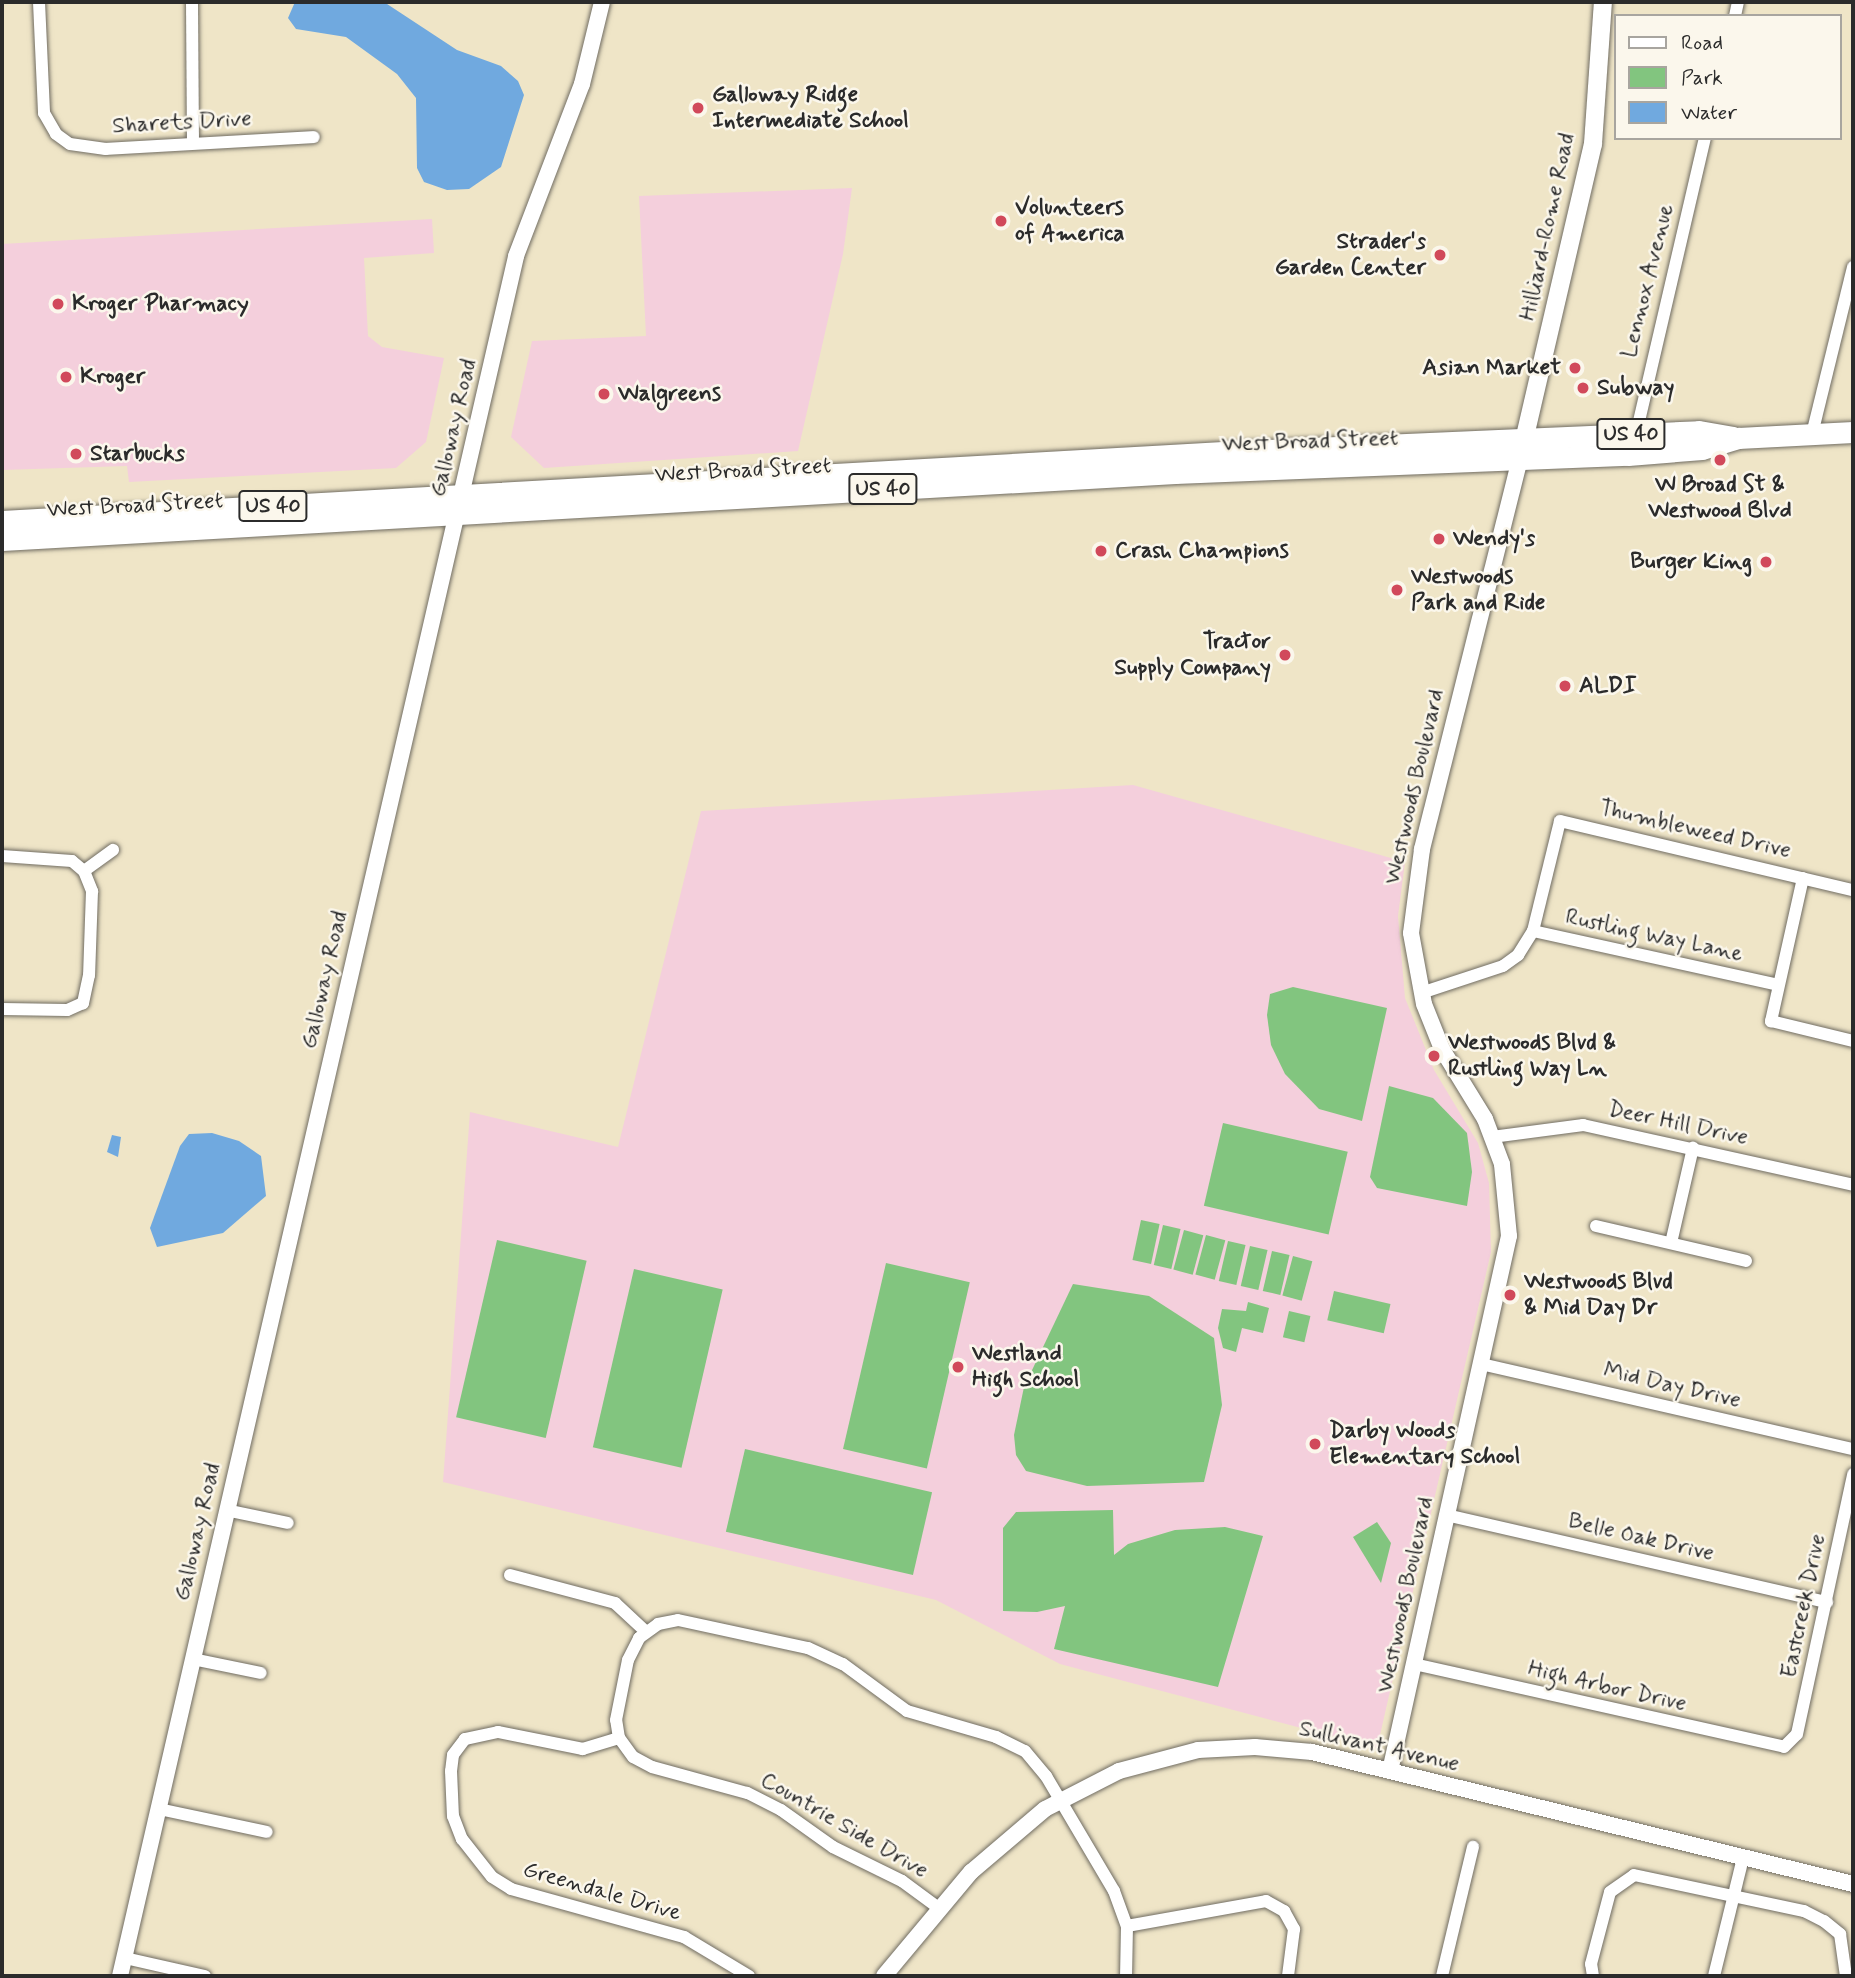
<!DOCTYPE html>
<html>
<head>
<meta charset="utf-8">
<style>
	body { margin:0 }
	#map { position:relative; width:1855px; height:1978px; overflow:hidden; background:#efe5c7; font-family:Mynerve,sans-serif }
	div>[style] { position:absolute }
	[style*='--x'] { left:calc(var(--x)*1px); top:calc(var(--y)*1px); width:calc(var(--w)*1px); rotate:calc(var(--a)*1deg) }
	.built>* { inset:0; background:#f4cfdc }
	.green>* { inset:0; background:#82c57f; transform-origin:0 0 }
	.water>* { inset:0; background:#70a9df }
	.roads { filter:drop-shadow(0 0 2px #706c62) drop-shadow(0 0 2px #706c62) }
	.minor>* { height:12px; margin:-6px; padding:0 6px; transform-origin:6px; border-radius:6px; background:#fff }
	.tertiary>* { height:16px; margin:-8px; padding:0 8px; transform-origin:8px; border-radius:8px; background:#fff }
	.secondary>* { height:18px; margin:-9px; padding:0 9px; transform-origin:9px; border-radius:9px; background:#fff }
	.primary>* { height:21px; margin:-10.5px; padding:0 10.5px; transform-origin:10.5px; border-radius:10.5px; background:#fff }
	.dots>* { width:19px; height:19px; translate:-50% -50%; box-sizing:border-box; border:4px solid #fbf7ec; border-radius:50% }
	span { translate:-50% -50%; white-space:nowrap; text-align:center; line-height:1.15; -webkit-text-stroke:5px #fbf7ec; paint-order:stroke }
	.shield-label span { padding:2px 5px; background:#fbf7ec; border:2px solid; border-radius:5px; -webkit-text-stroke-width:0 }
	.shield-label { font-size:21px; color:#2b2b2b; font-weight:700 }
	.poi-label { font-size:23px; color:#2b2b2b; font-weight:700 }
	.left { translate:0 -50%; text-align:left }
	.right { translate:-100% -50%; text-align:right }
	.street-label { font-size:23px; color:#2b2b2b }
	.frame { position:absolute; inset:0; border:4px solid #2b2b2b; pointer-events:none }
	.legend { position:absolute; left:1614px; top:14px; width:228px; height:126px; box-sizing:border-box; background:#fbf7ec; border:2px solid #a8a59f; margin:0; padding:9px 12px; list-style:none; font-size:21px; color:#2b2b2b }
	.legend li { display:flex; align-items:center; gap:14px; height:35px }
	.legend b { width:35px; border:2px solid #a8a59f }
</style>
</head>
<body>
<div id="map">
	<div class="built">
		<i style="clip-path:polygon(852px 188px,843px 254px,798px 451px,544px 468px,511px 437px,532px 341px,646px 336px,639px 196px)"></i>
		<i style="clip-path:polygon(432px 219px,434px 253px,364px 258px,368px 336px,382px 347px,444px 358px,426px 442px,396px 468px,129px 482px,127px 466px,2px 470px,2px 244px)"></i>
		<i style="clip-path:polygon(1133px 785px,1405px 862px,1398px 916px,1405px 998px,1434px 1070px,1478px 1143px,1489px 1183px,1491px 1252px,1377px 1748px,1060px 1664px,936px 1600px,443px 1482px,470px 1112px,618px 1147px,701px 811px)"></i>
	</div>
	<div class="green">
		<i style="clip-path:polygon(1293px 987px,1387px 1008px,1362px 1121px,1319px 1109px,1285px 1074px,1271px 1045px,1267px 1015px,1270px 994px)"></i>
		<i style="clip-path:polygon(1389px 1086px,1433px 1098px,1467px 1133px,1472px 1172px,1467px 1206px,1377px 1188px,1370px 1177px)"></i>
		<i style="left:1223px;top:1123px;width:128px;height:85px;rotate:13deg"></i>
		<i style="left:1141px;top:1220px;width:19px;height:41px;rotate:12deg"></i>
		<i style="left:1163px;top:1225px;width:18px;height:41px;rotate:13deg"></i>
		<i style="left:1184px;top:1230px;width:20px;height:41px;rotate:15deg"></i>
		<i style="left:1206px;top:1235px;width:20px;height:41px;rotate:15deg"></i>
		<i style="left:497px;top:1240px;width:92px;height:182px;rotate:13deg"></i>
		<i style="left:1228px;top:1241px;width:18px;height:41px;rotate:13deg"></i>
		<i style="left:1250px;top:1246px;width:18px;height:41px;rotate:13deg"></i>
		<i style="left:1272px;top:1251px;width:18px;height:41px;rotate:13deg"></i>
		<i style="left:1293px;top:1256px;width:20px;height:41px;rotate:15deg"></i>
		<i style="left:886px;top:1263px;width:86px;height:191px;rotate:13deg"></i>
		<i style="left:634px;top:1269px;width:91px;height:183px;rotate:13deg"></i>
		<i style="clip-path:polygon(1073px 1284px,1149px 1296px,1214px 1338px,1222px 1405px,1204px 1482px,1087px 1486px,1026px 1471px,1016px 1455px,1014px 1435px,1024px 1387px)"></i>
		<i style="left:1334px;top:1291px;width:58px;height:30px;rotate:13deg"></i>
		<i style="clip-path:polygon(1248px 1302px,1269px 1308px,1263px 1333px,1242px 1328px,1236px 1352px,1223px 1348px,1218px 1328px,1222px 1309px,1246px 1311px)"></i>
		<i style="left:1289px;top:1311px;width:22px;height:27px;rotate:13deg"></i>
		<i style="left:745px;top:1449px;width:192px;height:85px;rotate:13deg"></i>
		<i style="clip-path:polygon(1113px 1510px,1114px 1555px,1128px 1544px,1175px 1530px,1225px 1527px,1263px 1536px,1218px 1687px,1054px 1649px,1065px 1606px,1037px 1612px,1003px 1611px,1003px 1528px,1016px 1512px)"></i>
		<i style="clip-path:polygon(1377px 1522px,1391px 1543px,1381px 1583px,1353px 1537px)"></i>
	</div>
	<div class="water">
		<i style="clip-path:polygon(295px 2px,384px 2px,457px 50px,501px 66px,518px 81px,524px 95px,501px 167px,469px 189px,447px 190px,424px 182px,417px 168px,416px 98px,397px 74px,346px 37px,296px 29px,288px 18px)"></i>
		<i style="clip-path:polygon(212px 1133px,239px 1141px,261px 1156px,266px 1196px,223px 1233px,157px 1247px,150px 1228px,180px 1146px,189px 1134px)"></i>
		<i style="clip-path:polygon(112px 1135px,121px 1137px,118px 1157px,107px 1152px)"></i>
	</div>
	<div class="roads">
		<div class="minor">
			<i style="--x:39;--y:2;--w:111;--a:87.4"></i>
			<i style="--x:44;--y:113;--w:24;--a:60"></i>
			<i style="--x:56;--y:134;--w:17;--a:36"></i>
			<i style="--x:70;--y:144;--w:36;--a:8"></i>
			<i style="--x:106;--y:149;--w:208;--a:-3.3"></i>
			<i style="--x:192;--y:2;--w:141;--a:89.6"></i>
			<i style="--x:1735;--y:16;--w:14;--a:-78"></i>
			<i style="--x:1636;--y:434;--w:304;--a:-76.9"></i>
			<i style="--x:1812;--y:434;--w:172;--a:-76.2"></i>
			<i style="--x:2;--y:856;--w:70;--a:4.1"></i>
			<i style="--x:72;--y:861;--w:16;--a:40"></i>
			<i style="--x:84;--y:871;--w:22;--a:68"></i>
			<i style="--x:92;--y:891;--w:84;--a:92"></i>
			<i style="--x:89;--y:975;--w:29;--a:102"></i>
			<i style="--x:83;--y:1003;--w:17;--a:156"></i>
			<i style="--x:67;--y:1010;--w:65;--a:-179.1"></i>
			<i style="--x:84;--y:871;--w:36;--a:-36"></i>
			<i style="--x:1803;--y:878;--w:147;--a:102.6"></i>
			<i style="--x:1771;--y:1021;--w:84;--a:13.7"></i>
			<i style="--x:1533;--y:931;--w:251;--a:12.4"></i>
			<i style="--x:1421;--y:993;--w:86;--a:-18.2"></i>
			<i style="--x:1503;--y:966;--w:19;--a:-36"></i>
			<i style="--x:1518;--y:955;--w:28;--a:-58"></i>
			<i style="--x:1533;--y:931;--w:113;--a:-76.2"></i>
			<i style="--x:1560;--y:821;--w:301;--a:13.3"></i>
			<i style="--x:1492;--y:1137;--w:92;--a:-7.5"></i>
			<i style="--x:1583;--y:1125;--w:277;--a:12.5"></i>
			<i style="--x:1596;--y:1226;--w:154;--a:13.1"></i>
			<i style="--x:1671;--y:1243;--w:98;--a:-77"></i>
			<i style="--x:1481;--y:1364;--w:382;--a:12.9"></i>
			<i style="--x:226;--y:1510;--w:63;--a:11.8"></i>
			<i style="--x:1446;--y:1515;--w:391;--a:12.9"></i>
			<i style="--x:510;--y:1575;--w:109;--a:14.9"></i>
			<i style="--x:615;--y:1603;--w:41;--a:43"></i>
			<i style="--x:193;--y:1659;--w:69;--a:11.6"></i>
			<i style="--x:1414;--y:1664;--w:379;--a:12.6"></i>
			<i style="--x:1784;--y:1747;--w:18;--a:-45"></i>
			<i style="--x:1797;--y:1734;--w:266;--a:-77.8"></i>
			<i style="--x:619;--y:1738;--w:38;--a:163"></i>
			<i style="--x:583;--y:1749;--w:87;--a:-168.7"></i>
			<i style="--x:498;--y:1732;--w:34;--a:168"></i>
			<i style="--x:465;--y:1739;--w:20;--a:127"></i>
			<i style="--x:453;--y:1755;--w:16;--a:97"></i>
			<i style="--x:451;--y:1771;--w:45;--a:87.5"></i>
			<i style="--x:453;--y:1816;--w:25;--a:69"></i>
			<i style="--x:462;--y:1839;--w:48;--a:51.7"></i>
			<i style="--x:492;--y:1877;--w:22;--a:32"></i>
			<i style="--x:511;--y:1889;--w:180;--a:15.5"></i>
			<i style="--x:684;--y:1937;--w:76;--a:31"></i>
			<i style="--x:159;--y:1809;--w:110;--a:12"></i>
			<i style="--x:940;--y:1909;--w:47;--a:-143.6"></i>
			<i style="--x:902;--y:1881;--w:77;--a:-153.8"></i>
			<i style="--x:833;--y:1847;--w:64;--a:-144.6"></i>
			<i style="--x:781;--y:1810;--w:38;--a:-153"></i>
			<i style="--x:747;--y:1793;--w:98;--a:-164.7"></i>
			<i style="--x:652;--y:1767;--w:21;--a:-152"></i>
			<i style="--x:633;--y:1757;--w:24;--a:-126"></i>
			<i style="--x:619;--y:1738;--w:18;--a:-99"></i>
			<i style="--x:616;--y:1720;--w:61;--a:-78.7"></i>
			<i style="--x:628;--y:1660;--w:25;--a:-63"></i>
			<i style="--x:639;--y:1638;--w:24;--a:-36"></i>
			<i style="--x:658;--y:1624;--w:20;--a:-11"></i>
			<i style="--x:678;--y:1620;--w:133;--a:12.2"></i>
			<i style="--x:808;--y:1648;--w:38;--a:25"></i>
			<i style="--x:843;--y:1664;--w:79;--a:36.3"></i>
			<i style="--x:907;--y:1711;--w:93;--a:16.3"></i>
			<i style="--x:996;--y:1737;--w:32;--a:26"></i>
			<i style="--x:1025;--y:1751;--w:33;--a:50"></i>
			<i style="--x:1046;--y:1776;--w:134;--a:59.4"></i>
			<i style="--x:1114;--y:1891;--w:37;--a:70"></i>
			<i style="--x:1127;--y:1926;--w:50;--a:91.1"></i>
			<i style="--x:1127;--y:1926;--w:141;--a:-10.2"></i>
			<i style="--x:1266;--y:1901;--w:21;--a:29"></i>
			<i style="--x:1284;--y:1911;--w:21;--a:61"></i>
			<i style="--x:1294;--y:1929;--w:47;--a:97.3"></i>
			<i style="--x:125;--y:1958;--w:82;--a:12.7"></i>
			<i style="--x:1442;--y:1976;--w:133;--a:-76.5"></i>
			<i style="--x:1593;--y:1976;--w:12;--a:-99"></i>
			<i style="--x:1591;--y:1964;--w:74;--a:-75.2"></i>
			<i style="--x:1610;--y:1892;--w:29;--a:-35"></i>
			<i style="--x:1634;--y:1875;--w:174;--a:12"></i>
			<i style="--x:1804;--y:1911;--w:22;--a:27"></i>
			<i style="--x:1824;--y:1921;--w:21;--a:39"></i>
			<i style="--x:1840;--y:1934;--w:42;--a:81.9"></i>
			<i style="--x:1714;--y:1976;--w:122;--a:-76.2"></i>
		</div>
		<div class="tertiary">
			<i style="--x:1390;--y:1771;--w:548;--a:-77.46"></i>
			<i style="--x:1509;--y:1236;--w:72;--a:-95.6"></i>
			<i style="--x:1502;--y:1164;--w:48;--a:-110.7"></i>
			<i style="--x:1485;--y:1119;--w:82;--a:-121.6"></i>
			<i style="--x:1442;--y:1049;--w:48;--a:-111.8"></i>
			<i style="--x:1424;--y:1004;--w:72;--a:-100.4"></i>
			<i style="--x:1411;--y:933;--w:85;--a:-82.5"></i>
			<i style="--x:1422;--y:849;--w:402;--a:-75.9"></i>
			<i style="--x:120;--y:1976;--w:1765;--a:-77.03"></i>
			<i style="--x:516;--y:256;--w:184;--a:-69"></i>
			<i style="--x:582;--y:84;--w:84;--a:-76.3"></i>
			<i style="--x:884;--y:1976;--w:136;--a:-50.1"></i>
			<i style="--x:971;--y:1872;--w:97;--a:-40.4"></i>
			<i style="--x:1045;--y:1809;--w:83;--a:-27.2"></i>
			<i style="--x:1119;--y:1771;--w:82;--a:-14.9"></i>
			<i style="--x:1198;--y:1750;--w:57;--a:-3"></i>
			<i style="--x:1255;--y:1747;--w:57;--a:5"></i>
			<i style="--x:1312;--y:1752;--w:557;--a:13.71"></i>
		</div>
		<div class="secondary">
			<i style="--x:1522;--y:449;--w:313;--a:-76.9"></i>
			<i style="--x:1593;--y:144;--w:142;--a:-86"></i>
		</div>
		<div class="primary">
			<i style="--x:2;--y:521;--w:1223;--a:-3.23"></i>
			<i style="--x:1223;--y:452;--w:476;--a:-2.5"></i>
			<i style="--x:1699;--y:431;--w:35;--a:10"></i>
			<i style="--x:2;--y:540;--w:1175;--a:-3.27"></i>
			<i style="--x:1175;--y:473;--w:453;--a:-2.3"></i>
			<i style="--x:1628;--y:455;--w:74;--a:-4.6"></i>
			<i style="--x:1702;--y:449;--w:38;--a:-17"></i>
			<i style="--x:1738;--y:438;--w:115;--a:-3"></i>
		</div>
	</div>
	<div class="dots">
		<i style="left:698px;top:108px;background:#d1495b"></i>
		<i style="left:1001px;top:221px;background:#d1495b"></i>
		<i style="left:1440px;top:255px;background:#d1495b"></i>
		<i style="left:58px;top:304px;background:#d1495b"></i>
		<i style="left:1575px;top:368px;background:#d1495b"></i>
		<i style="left:66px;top:377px;background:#d1495b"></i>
		<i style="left:1583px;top:388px;background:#d1495b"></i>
		<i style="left:604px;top:394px;background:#d1495b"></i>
		<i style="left:76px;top:454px;background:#d1495b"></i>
		<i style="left:1720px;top:460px;background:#d1495b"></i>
		<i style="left:1439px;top:539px;background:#d1495b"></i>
		<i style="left:1101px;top:551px;background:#d1495b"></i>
		<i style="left:1766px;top:562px;background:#d1495b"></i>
		<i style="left:1397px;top:590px;background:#d1495b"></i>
		<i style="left:1285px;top:655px;background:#d1495b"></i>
		<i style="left:1565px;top:686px;background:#d1495b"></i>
		<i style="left:1434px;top:1056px;background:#d1495b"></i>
		<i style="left:1510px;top:1295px;background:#d1495b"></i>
		<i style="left:958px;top:1367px;background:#d1495b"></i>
		<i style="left:1315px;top:1444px;background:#d1495b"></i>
	</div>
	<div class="shield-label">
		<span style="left:1631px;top:434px">US 40</span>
		<span style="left:883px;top:489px">US 40</span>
		<span style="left:273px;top:506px">US 40</span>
	</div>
	<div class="poi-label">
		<span class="left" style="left:712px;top:108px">Galloway Ridge<br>Intermediate School</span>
		<span class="left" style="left:1015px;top:221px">Volunteers<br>of America</span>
		<span class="right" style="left:1426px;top:255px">Strader's<br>Garden Center</span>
		<span class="left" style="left:72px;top:304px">Kroger Pharmacy</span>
		<span class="right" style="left:1561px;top:368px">Asian Market</span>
		<span class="left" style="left:80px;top:377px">Kroger</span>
		<span class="left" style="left:1597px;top:388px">Subway</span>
		<span class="left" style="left:618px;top:394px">Walgreens</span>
		<span class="left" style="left:90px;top:454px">Starbucks</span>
		<span style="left:1720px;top:498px">W Broad St &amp;<br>Westwood Blvd</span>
		<span class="left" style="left:1453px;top:539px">Wendy's</span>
		<span class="left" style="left:1115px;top:551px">Crash Champions</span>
		<span class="right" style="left:1752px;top:562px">Burger King</span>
		<span class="left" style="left:1411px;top:590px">Westwoods<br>Park and Ride</span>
		<span class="right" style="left:1271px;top:655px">Tractor<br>Supply Company</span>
		<span class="left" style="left:1579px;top:686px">ALDI</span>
		<span class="left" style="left:1448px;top:1056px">Westwoods Blvd &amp;<br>Rustling Way Ln</span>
		<span class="left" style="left:1524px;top:1295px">Westwoods Blvd<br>&amp; Mid Day Dr</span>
		<span class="left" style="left:972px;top:1367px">Westland<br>High School</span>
		<span class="left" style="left:1329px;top:1444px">Darby Woods<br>Elementary School</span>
	</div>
	<div class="street-label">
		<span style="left:182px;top:123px;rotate:-3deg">Sharets Drive</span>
		<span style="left:1548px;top:227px;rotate:-78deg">Hilliard-Rome Road</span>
		<span style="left:1648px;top:281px;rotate:-76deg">Lennox Avenue</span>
		<span style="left:454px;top:428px;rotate:-77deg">Galloway Road</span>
		<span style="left:1310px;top:442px;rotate:-2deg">West Broad Street</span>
		<span style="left:743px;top:471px;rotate:-3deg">West Broad Street</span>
		<span style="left:135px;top:506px;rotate:-3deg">West Broad Street</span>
		<span style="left:1415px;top:787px;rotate:-77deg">Westwoods Boulevard</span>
		<span style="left:1695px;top:830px;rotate:13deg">Thumbleweed Drive</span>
		<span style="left:1654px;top:936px;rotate:12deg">Rustling Way Lane</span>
		<span style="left:325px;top:980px;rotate:-77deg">Galloway Road</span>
		<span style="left:1678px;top:1124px;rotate:12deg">Deer Hill Drive</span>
		<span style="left:1672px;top:1386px;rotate:13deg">Mid Day Drive</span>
		<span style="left:198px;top:1532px;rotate:-77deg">Galloway Road</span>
		<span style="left:1641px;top:1538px;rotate:13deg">Belle Oak Drive</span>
		<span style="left:1406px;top:1595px;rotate:-78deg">Westwoods Boulevard</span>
		<span style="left:1804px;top:1606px;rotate:-78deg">Eastcreek Drive</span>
		<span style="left:1607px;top:1687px;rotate:13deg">High Arbor Drive</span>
		<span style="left:1379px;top:1747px;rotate:13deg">Sullivant Avenue</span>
		<span style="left:844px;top:1826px;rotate:30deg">Countrie Side Drive</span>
		<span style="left:602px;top:1892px;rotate:16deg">Greendale Drive</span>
	</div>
	<div class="frame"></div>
	<ul class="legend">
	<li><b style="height:9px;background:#fff"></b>Road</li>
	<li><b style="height:19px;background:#82c57f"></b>Park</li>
	<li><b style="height:19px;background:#70a9df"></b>Water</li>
	</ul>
</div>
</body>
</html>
